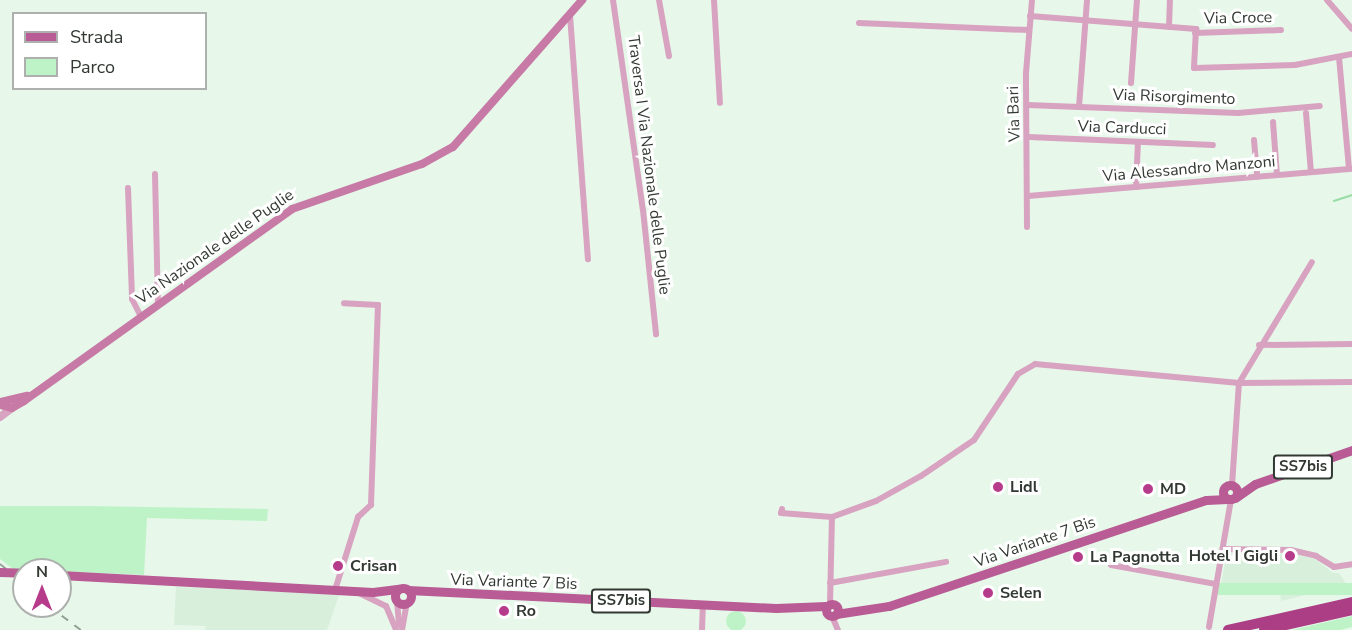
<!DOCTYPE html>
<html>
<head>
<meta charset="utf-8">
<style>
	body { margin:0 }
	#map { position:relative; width:1352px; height:630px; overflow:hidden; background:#e7f8ea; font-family:"Nunito Sans",sans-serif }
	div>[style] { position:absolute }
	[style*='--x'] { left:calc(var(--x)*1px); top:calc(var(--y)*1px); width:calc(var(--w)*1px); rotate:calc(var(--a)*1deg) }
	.built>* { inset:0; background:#d8efdc }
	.green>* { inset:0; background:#bdf3c7; transform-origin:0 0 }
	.round { border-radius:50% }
	.stream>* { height:1.5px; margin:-0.75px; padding:0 0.75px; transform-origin:0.75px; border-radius:0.75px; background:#98dca6 }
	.minor>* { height:6px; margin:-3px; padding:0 3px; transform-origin:3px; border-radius:3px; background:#d8a3c0 }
	.tertiary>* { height:8px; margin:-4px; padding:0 4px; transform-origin:4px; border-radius:4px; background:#d8a3c0 }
	.secondary>* { height:8px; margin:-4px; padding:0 4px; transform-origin:4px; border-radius:4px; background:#c77aa6 }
	.primary>* { height:9px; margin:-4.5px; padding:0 4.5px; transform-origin:4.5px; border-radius:4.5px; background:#b95b94 }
	.primary>.ring { margin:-4.5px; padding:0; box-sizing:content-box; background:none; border:9px solid #b95b94; border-radius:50% }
	.motorway>* { height:10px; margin:-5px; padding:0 5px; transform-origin:5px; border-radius:5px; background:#ab3e84 }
	.rail>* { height:1.5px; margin-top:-0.75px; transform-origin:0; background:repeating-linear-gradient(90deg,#929f95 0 8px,transparent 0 16px) }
	.primary-bridge>* { height:9px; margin:-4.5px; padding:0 4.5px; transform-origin:4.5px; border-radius:4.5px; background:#b95b94 }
	.dots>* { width:16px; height:16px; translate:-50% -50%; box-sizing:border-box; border:3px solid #fff; border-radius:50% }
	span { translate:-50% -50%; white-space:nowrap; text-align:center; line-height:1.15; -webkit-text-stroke:6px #fff; paint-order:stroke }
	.shield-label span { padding:2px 4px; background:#fff; border:2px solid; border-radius:4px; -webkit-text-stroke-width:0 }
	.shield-label { font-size:15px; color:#323933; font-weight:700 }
	.street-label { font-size:16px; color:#323933 }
	.poi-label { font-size:16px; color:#323933; font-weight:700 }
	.left { translate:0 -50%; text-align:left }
	.right { translate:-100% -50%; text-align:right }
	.legend { position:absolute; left:12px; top:12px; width:195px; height:78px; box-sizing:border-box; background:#fff; border:2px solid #adb0ad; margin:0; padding:8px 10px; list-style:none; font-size:18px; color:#323933 }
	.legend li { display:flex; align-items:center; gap:12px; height:30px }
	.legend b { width:30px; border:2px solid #adb0ad }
	.north { position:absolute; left:12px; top:558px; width:60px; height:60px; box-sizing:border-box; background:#fff; border:2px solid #adb0ad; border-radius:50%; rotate:0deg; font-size:16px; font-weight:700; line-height:24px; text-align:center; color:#323933 }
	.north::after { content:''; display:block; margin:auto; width:21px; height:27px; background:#b73b8b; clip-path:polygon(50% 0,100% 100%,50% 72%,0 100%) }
</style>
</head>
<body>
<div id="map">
	<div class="built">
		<i style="clip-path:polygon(1227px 552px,1290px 553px,1315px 559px,1333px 573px,1339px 573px,1347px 585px,1281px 601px,1280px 593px,1223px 592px,1221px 584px)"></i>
		<i style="clip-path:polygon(176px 587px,251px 590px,339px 595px,327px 630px,205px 630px,206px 626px,174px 625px)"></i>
	</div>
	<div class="green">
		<i style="clip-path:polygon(0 506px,87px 506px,268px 509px,267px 521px,147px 518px,144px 575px,13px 569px,0 559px)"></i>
		<i style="left:1352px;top:583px;width:12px;height:139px;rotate:90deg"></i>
		<i class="round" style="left:726px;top:611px;width:20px;height:20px"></i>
		<i style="clip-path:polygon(1352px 616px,1352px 627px,1340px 630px,1292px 630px)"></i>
	</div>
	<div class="stream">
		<i style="--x:1334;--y:201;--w:19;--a:-18"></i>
	</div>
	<div class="minor">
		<i style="--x:613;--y:0;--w:212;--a:81.9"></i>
		<i style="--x:643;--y:210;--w:125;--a:84"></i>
		<i style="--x:659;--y:0;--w:57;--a:79.9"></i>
		<i style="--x:714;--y:0;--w:103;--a:86.7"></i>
		<i style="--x:1327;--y:0;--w:38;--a:49"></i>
		<i style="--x:570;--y:15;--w:245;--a:85.8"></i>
		<i style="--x:1030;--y:16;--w:167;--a:4.5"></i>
		<i style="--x:1196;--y:29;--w:39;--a:93"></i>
		<i style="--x:1194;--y:68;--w:101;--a:-1.7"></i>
		<i style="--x:1295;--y:65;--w:58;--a:-10.9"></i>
		<i style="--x:859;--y:23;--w:170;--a:2.4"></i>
		<i style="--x:1169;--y:27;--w:27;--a:-88"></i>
		<i style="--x:1195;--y:33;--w:86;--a:-2"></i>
		<i style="--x:1339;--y:57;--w:112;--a:84.9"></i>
		<i style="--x:1131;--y:83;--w:83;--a:-85.9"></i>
		<i style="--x:1027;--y:105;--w:211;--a:2.2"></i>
		<i style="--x:1238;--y:113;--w:82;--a:-4.9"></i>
		<i style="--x:1079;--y:107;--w:107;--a:-85.7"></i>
		<i style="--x:1306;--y:113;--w:59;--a:85.2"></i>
		<i style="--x:1273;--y:122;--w:53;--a:85.7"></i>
		<i style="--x:1029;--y:137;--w:184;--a:2.5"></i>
		<i style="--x:1254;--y:140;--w:37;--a:85"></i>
		<i style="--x:155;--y:174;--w:131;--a:88.7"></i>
		<i style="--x:1136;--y:187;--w:45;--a:-87.5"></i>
		<i style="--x:128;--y:188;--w:111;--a:87.9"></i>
		<i style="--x:132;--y:299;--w:20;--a:63"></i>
		<i style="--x:1028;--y:196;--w:325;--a:-4.8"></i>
		<i style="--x:1027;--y:227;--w:154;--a:-90.4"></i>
		<i style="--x:1026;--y:73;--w:73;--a:-85.3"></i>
		<i style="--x:1259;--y:345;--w:93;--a:-0.6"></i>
		<i style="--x:1232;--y:485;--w:102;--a:-86.1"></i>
		<i style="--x:1239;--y:383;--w:141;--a:-58.9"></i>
		<i style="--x:782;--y:509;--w:4;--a:104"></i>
		<i style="--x:781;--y:513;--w:51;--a:4.5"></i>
		<i style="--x:832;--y:517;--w:47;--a:-20"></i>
		<i style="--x:876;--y:501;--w:51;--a:-29.1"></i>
		<i style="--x:921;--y:476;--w:64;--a:-34.2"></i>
		<i style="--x:974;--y:440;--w:79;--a:-56.3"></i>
		<i style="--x:1018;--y:374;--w:20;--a:-30"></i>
		<i style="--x:1035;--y:364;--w:205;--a:5.3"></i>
		<i style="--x:1239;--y:383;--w:113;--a:-0.5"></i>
		<i style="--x:1223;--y:549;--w:68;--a:0.8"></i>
		<i style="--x:1291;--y:550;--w:26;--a:13"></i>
		<i style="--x:1316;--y:556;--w:21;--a:31"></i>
		<i style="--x:1334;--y:567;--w:18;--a:-9"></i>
		<i style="--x:1111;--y:565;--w:107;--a:10.3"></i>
		<i style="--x:830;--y:583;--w:118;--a:-10.3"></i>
		<i style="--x:335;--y:590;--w:77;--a:-72.5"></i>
		<i style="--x:358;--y:517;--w:18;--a:-43"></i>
		<i style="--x:371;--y:505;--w:200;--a:-88"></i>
		<i style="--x:378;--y:305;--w:34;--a:-177"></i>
		<i style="--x:361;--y:594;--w:28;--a:26"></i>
		<i style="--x:386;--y:606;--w:26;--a:67"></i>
		<i style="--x:397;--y:601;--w:24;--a:85"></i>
		<i style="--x:830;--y:604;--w:87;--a:-88.7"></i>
		<i style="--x:832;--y:616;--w:15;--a:67"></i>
		<i style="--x:1209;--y:627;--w:129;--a:-80.2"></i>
		<i style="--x:402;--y:630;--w:27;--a:-80"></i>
		<i style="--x:702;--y:630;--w:25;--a:-88"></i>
	</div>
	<div class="tertiary">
		<i style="--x:0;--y:417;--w:15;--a:-37"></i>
	</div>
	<div class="secondary">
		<i style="--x:0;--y:402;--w:28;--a:-13"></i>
		<i style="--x:0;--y:405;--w:12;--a:14"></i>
		<i style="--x:12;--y:408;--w:14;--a:-30"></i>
		<i style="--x:24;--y:401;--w:330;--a:-35.6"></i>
		<i style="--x:292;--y:209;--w:138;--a:-19.1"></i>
		<i style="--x:422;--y:164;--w:35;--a:-29"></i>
		<i style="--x:453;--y:147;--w:196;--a:-48.7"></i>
	</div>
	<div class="primary">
		<i class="ring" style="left:1223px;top:485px;width:5px;height:5px"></i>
		<i style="--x:1235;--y:498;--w:24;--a:-35"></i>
		<i style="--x:1255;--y:484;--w:103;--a:-19.3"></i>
		<i style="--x:60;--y:575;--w:313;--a:3.1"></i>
		<i style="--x:373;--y:592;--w:26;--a:-7"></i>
		<i class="ring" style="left:395px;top:588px;width:7px;height:7px"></i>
		<i style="--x:408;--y:590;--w:368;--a:2.8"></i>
		<i style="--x:776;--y:608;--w:50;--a:-2.3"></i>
		<i class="ring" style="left:826px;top:604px;width:3px;height:3px"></i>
		<i style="--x:836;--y:614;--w:54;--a:-8.6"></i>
		<i style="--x:889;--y:606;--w:334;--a:-18.5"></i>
		<i style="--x:1206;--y:500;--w:21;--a:-3"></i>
	</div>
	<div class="motorway">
		<i style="--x:1228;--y:630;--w:127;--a:-12.7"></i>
		<i style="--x:1264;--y:630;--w:90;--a:-12.8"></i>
	</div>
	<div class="rail">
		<i style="--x:0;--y:564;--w:31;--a:38"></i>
		<i style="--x:49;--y:606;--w:40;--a:37"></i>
	</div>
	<div class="primary-bridge">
		<i style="--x:0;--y:572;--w:24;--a:2"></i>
	</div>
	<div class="dots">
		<i style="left:998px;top:487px;background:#b73b8b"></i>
		<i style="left:1148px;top:489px;background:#b73b8b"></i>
		<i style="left:1290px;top:556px;background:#b73b8b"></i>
		<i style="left:1078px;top:557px;background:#b73b8b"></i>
		<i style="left:338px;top:566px;background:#b73b8b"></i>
		<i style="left:988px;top:593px;background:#b73b8b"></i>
		<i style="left:504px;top:611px;background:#b73b8b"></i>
	</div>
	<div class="shield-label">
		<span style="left:1303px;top:467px">SS7bis</span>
		<span style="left:621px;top:601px">SS7bis</span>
	</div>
	<div class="street-label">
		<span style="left:1238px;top:18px;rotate:-1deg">Via Croce</span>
		<span style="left:1174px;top:97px;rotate:2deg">Via Risorgimento</span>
		<span style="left:1014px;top:114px;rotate:-92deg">Via Bari</span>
		<span style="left:1122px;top:128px;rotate:2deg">Via Carducci</span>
		<span style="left:649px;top:165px;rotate:83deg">Traversa I Via Nazionale delle Puglie</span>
		<span style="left:1189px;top:169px;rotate:-5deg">Via Alessandro Manzoni</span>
		<span style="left:215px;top:247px;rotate:-35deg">Via Nazionale delle Puglie</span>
		<span style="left:1035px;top:542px;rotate:-19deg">Via Variante 7 Bis</span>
		<span style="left:514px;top:582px;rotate:2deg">Via Variante 7 Bis</span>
	</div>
	<div class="poi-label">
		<span class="left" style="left:1010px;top:487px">Lidl</span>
		<span class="left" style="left:1160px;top:489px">MD</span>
		<span class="right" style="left:1278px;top:556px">Hotel I Gigli</span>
		<span class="left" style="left:1090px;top:557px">La Pagnotta</span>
		<span class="left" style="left:350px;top:566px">Crisan</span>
		<span class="left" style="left:1000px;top:593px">Selen</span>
		<span class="left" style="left:516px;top:611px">Ro</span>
	</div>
	<ul class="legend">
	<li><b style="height:8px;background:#b95b94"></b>Strada</li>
	<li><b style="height:16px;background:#bdf3c7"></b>Parco</li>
	</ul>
	<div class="north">N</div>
</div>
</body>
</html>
